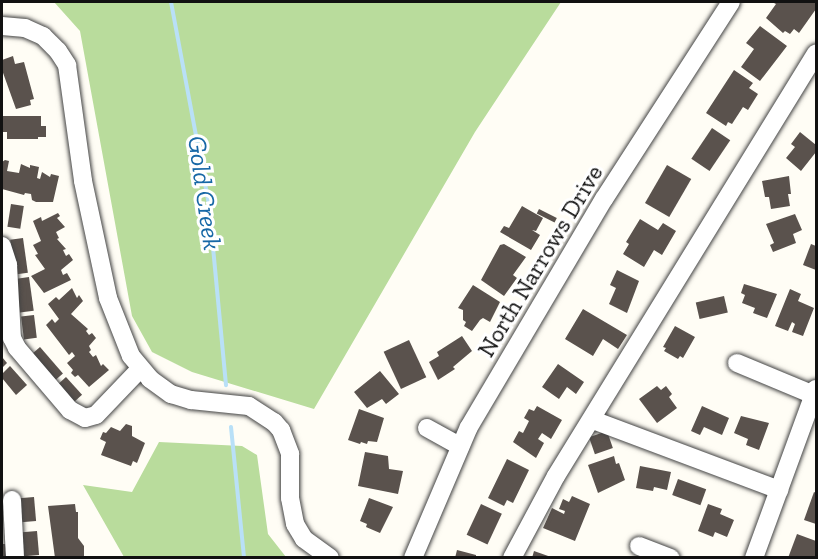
<!DOCTYPE html>
<html>
<head>
<meta charset="utf-8">
<style>
	body { margin:0 }
	#map { position:relative; width:818px; height:559px; overflow:hidden; background:#fffdf5; font-family:"Zilla Slab",serif }
	div>[style] { position:absolute }
	[style*='--x'] { left:calc(var(--x)*1px); top:calc(var(--y)*1px); width:calc(var(--w)*1px); rotate:calc(var(--a)*1deg) }
	.forest>* { inset:0; background:#b9dc9c }
	.stream>* { height:4px; margin:-2px; padding:0 2px; transform-origin:2px; border-radius:2px; background:#b9e0f7 }
	.building>* { inset:0; background:#5a524d; transform-origin:0 0 }
	.roads { filter:drop-shadow(0 0 2px #444) drop-shadow(0 0 2px #444) }
	.minor>* { height:18px; margin:-9px; padding:0 9px; transform-origin:9px; border-radius:9px; background:#fff }
	span { translate:-50% -50%; white-space:nowrap; text-align:center; line-height:1.15; -webkit-text-stroke:6px #fff; paint-order:stroke }
	.street-label { font-size:24px; color:#111 }
	.water-label { font-size:26px; color:#1768a6; font-style:italic }
	.frame { position:absolute; inset:0; border:3px solid #111; pointer-events:none }
</style>
</head>
<body>
<div id="map">
	<div class="forest">
		<i style="clip-path:polygon(54px 2px,561px 2px,475px 132px,314px 409px,192px 372px,152px 352px,132px 316px,80px 31px)"></i>
		<i style="clip-path:polygon(159px 442px,242px 446px,257px 455px,268px 534px,286px 557px,124px 557px,83px 485px,132px 492px)"></i>
	</div>
	<div class="stream">
		<i style="--x:171;--y:2;--w:207;--a:79.4"></i>
		<i style="--x:209;--y:205;--w:181;--a:84.6"></i>
		<i style="--x:231;--y:427;--w:132;--a:84.3"></i>
	</div>
	<div class="building">
		<i style="clip-path:polygon(772px 2px,816px 2px,816px 9px,799px 33px,794px 29px,790px 34px,785px 31px,783px 33px,766px 18px,776px 4px)"></i>
		<i style="clip-path:polygon(760px 26px,787px 46px,760px 81px,741px 67px,754px 49px,746px 43px)"></i>
		<i style="clip-path:polygon(13px 56px,15px 64px,24px 62px,34px 99px,30px 100px,31px 105px,16px 109px,2px 70px,2px 60px)"></i>
		<i style="clip-path:polygon(734px 70px,753px 83px,749px 88px,758px 94px,748px 110px,743px 107px,732px 124px,728px 122px,726px 126px,706px 113px)"></i>
		<i style="clip-path:polygon(2px 116px,41px 116px,41px 126px,46px 126px,46px 137px,38px 137px,38px 139px,7px 139px,7px 132px,2px 132px)"></i>
		<i style="left:712px;top:128px;width:22px;height:37px;rotate:34deg"></i>
		<i style="clip-path:polygon(800px 132px,816px 145px,816px 152px,801px 171px,786px 158px,795px 147px,791px 144px)"></i>
		<i style="clip-path:polygon(5px 160px,9px 161px,7px 171px,19px 173px,21px 164px,30px 168px,30px 165px,39px 167px,37px 178px,40px 179px,42px 172px,50px 177px,51px 174px,59px 176px,53px 202px,36px 202px,32px 200px,31px 194px,25px 193px,24px 195px,2px 189px,2px 162px)"></i>
		<i style="left:667px;top:165px;width:28px;height:44px;rotate:30deg"></i>
		<i style="clip-path:polygon(789px 176px,791px 194px,788px 194px,790px 206px,771px 209px,769px 197px,765px 197px,762px 181px)"></i>
		<i style="left:11px;top:204px;width:13px;height:23px;rotate:9deg"></i>
		<i style="clip-path:polygon(522px 206px,543px 218px,536px 231px,532px 230px,540px 235px,531px 250px,500px 232px,504px 226px,509px 228px)"></i>
		<i style="left:539px;top:209px;width:20px;height:5px;rotate:27deg"></i>
		<i style="clip-path:polygon(58px 213px,60px 216px,57px 218px,65px 227px,56px 232px,59px 238px,57px 239px,66px 249px,63px 250px,66px 256px,69px 254px,73px 260px,61px 270px,63px 275px,67px 273px,71px 280px,44px 293px,31px 276px,45px 269px,35px 255px,38px 254px,33px 245px,41px 241px,33px 221px,41px 217px,42px 221px)"></i>
		<i style="clip-path:polygon(795px 214px,802px 230px,793px 234px,796px 243px,773px 252px,770px 245px,774px 243px,766px 224px)"></i>
		<i style="clip-path:polygon(640px 219px,658px 230px,663px 223px,676px 231px,662px 255px,654px 250px,644px 267px,623px 254px,629px 244px,626px 242px)"></i>
		<i style="left:23px;top:238px;width:35px;height:13px;rotate:82deg"></i>
		<i style="clip-path:polygon(504px 244px,526px 257px,513px 275px,517px 278px,504px 296px,481px 280px,500px 245px)"></i>
		<i style="clip-path:polygon(811px 244px,816px 246px,816px 270px,803px 265px)"></i>
		<i style="clip-path:polygon(617px 270px,639px 281px,627px 313px,609px 304px,616px 288px,610px 285px)"></i>
		<i style="left:29px;top:277px;width:34px;height:14px;rotate:82deg"></i>
		<i style="clip-path:polygon(744px 284px,777px 294px,767px 318px,753px 313px,755px 308px,742px 303px,745px 295px,741px 293px)"></i>
		<i style="clip-path:polygon(473px 285px,500px 302px,490px 322px,483px 318px,480px 320px,472px 331px,464px 326px,466px 322px,463px 320px,463px 310px,458px 308px)"></i>
		<i style="clip-path:polygon(72px 288px,77px 298px,79px 295px,83px 301px,71px 314px,88px 329px,86px 331px,89px 335px,92px 333px,96px 338px,89px 346px,91px 350px,89px 352px,93px 357px,96px 355px,101px 366px,103px 364px,109px 370px,89px 387px,78px 375px,75px 377px,71px 373px,73px 370px,67px 363px,75px 356px,72px 352px,69px 355px,46px 325px,52px 319px,55px 323px,59px 319px,48px 304px,56px 297px,59px 300px)"></i>
		<i style="clip-path:polygon(790px 289px,801px 294px,798px 301px,814px 308px,803px 336px,792px 332px,795px 324px,792px 322px,788px 331px,775px 326px)"></i>
		<i style="left:724px;top:296px;width:17px;height:29px;rotate:77deg"></i>
		<i style="clip-path:polygon(583px 309px,627px 335px,618px 349px,603px 339px,593px 356px,565px 339px)"></i>
		<i style="left:34px;top:315px;width:23px;height:13px;rotate:83deg"></i>
		<i style="clip-path:polygon(675px 326px,695px 337px,683px 358px,680px 356px,678px 359px,664px 351px,666px 348px,663px 347px)"></i>
		<i style="clip-path:polygon(462px 336px,472px 351px,453px 367px,455px 369px,438px 380px,429px 362px,439px 356px,437px 352px)"></i>
		<i style="left:409px;top:340px;width:41px;height:28px;rotate:65deg"></i>
		<i style="left:40px;top:347px;width:35px;height:13px;rotate:49deg"></i>
		<i style="clip-path:polygon(2px 357px,7px 363px,2px 368px)"></i>
		<i style="clip-path:polygon(558px 364px,584px 382px,576px 394px,567px 387px,559px 399px,542px 387px)"></i>
		<i style="clip-path:polygon(10px 366px,27px 385px,16px 395px,2px 378px,2px 374px)"></i>
		<i style="clip-path:polygon(380px 371px,399px 394px,386px 404px,382px 399px,367px 408px,354px 392px)"></i>
		<i style="left:66px;top:377px;width:24px;height:13px;rotate:48deg"></i>
		<i style="clip-path:polygon(657px 386px,661px 390px,666px 386px,672px 394px,669px 397px,677px 408px,657px 423px,639px 399px)"></i>
		<i style="clip-path:polygon(537px 406px,562px 420px,551px 439px,542px 433px,538px 439px,544px 443px,536px 458px,513px 442px,519px 431px,523px 433px,529px 421px,524px 418px,529px 409px,534px 411px)"></i>
		<i style="clip-path:polygon(702px 406px,729px 418px,722px 435px,704px 427px,700px 435px,691px 431px)"></i>
		<i style="clip-path:polygon(359px 409px,384px 418px,377px 442px,368px 441px,367px 444px,361px 442px,360px 444px,348px 440px)"></i>
		<i style="clip-path:polygon(741px 416px,769px 423px,759px 450px,746px 445px,748px 439px,734px 433px)"></i>
		<i style="clip-path:polygon(126px 424px,132px 426px,132px 436px,145px 443px,137px 463px,133px 461px,131px 466px,101px 455px,106px 442px,100px 439px,103px 432px,106px 433px,111px 427px,120px 431px)"></i>
		<i style="left:607px;top:431px;width:18px;height:19px;rotate:71deg"></i>
		<i style="clip-path:polygon(365px 452px,388px 456px,389px 469px,403px 471px,398px 494px,358px 486px)"></i>
		<i style="clip-path:polygon(614px 456px,616px 464px,619px 463px,625px 480px,598px 493px,588px 465px)"></i>
		<i style="clip-path:polygon(507px 459px,529px 470px,513px 503px,507px 500px,504px 506px,488px 498px)"></i>
		<i style="clip-path:polygon(640px 466px,671px 472px,667px 490px,654px 487px,653px 491px,636px 488px)"></i>
		<i style="left:678px;top:479px;width:30px;height:17px;rotate:20deg"></i>
		<i style="clip-path:polygon(814px 492px,816px 493px,816px 524px,804px 520px)"></i>
		<i style="clip-path:polygon(572px 496px,590px 504px,575px 541px,543px 528px,552px 508px,564px 514px,565px 511px,559px 509px,563px 499px,569px 502px)"></i>
		<i style="left:34px;top:497px;width:24px;height:15px;rotate:85deg"></i>
		<i style="clip-path:polygon(369px 498px,393px 507px,380px 533px,366px 527px,367px 524px,360px 521px)"></i>
		<i style="clip-path:polygon(75px 504px,76px 512px,78px 512px,78px 538px,84px 546px,84px 558px,55px 558px,48px 506px)"></i>
		<i style="left:481px;top:504px;width:23px;height:34px;rotate:25deg"></i>
		<i style="clip-path:polygon(708px 504px,722px 509px,720px 514px,734px 520px,727px 537px,715px 532px,713px 537px,698px 531px)"></i>
		<i style="left:37px;top:531px;width:24px;height:15px;rotate:85deg"></i>
		<i style="clip-path:polygon(797px 534px,816px 541px,816px 557px,788px 558px)"></i>
		<i style="left:2px;top:544px;width:7px;height:14px"></i>
		<i style="clip-path:polygon(457px 550px,476px 555px,476px 558px,455px 558px)"></i>
		<i style="clip-path:polygon(534px 551px,551px 557px,551px 558px,532px 558px)"></i>
	</div>
	<div class="roads">
		<div class="minor">
			<i style="--x:2;--y:26;--w:23;--a:5"></i>
			<i style="--x:25;--y:28;--w:20;--a:24"></i>
			<i style="--x:43;--y:36;--w:21;--a:45"></i>
			<i style="--x:58;--y:51;--w:17;--a:57"></i>
			<i style="--x:67;--y:65;--w:117;--a:82.1"></i>
			<i style="--x:83;--y:181;--w:120;--a:77.9"></i>
			<i style="--x:108;--y:298;--w:62;--a:68.4"></i>
			<i style="--x:131;--y:356;--w:30;--a:50"></i>
			<i style="--x:150;--y:379;--w:26;--a:36"></i>
			<i style="--x:171;--y:394;--w:21;--a:17"></i>
			<i style="--x:191;--y:400;--w:58;--a:5.9"></i>
			<i style="--x:249;--y:406;--w:30;--a:33"></i>
			<i style="--x:274;--y:422;--w:11;--a:49"></i>
			<i style="--x:281;--y:430;--w:26;--a:69"></i>
			<i style="--x:290;--y:454;--w:44;--a:90"></i>
			<i style="--x:290;--y:498;--w:26;--a:79"></i>
			<i style="--x:295;--y:524;--w:17;--a:59"></i>
			<i style="--x:304;--y:539;--w:32;--a:36"></i>
			<i style="--x:2;--y:246;--w:20;--a:72"></i>
			<i style="--x:8;--y:265;--w:73;--a:86.9"></i>
			<i style="--x:12;--y:338;--w:11;--a:63"></i>
			<i style="--x:17;--y:348;--w:82;--a:49.5"></i>
			<i style="--x:70;--y:410;--w:17;--a:28"></i>
			<i style="--x:85;--y:418;--w:11;--a:-15"></i>
			<i style="--x:96;--y:415;--w:64;--a:-46.3"></i>
			<i style="--x:737;--y:363;--w:83;--a:22.6"></i>
			<i style="--x:593;--y:420;--w:199;--a:20.6"></i>
			<i style="--x:427;--y:428;--w:38;--a:29"></i>
			<i style="--x:12;--y:500;--w:58;--a:87"></i>
			<i style="--x:639;--y:546;--w:34;--a:21"></i>
			<i style="--x:413;--y:558;--w:142;--a:-66.9"></i>
			<i style="--x:469;--y:427;--w:265;--a:-59.4"></i>
			<i style="--x:604;--y:199;--w:234;--a:-57.2"></i>
			<i style="--x:512;--y:558;--w:93;--a:-61.8"></i>
			<i style="--x:556;--y:476;--w:496;--a:-58.4"></i>
			<i style="--x:754;--y:558;--w:180;--a:-69.9"></i>
		</div>
	</div>
	<div class="street-label">
		<span style="left:540px;top:261px;rotate:-59deg">North Narrows Drive</span>
	</div>
	<div class="water-label">
		<span style="left:204px;top:193px;rotate:82deg">Gold Creek</span>
	</div>
	<div class="frame"></div>
</div>
</body>
</html>
